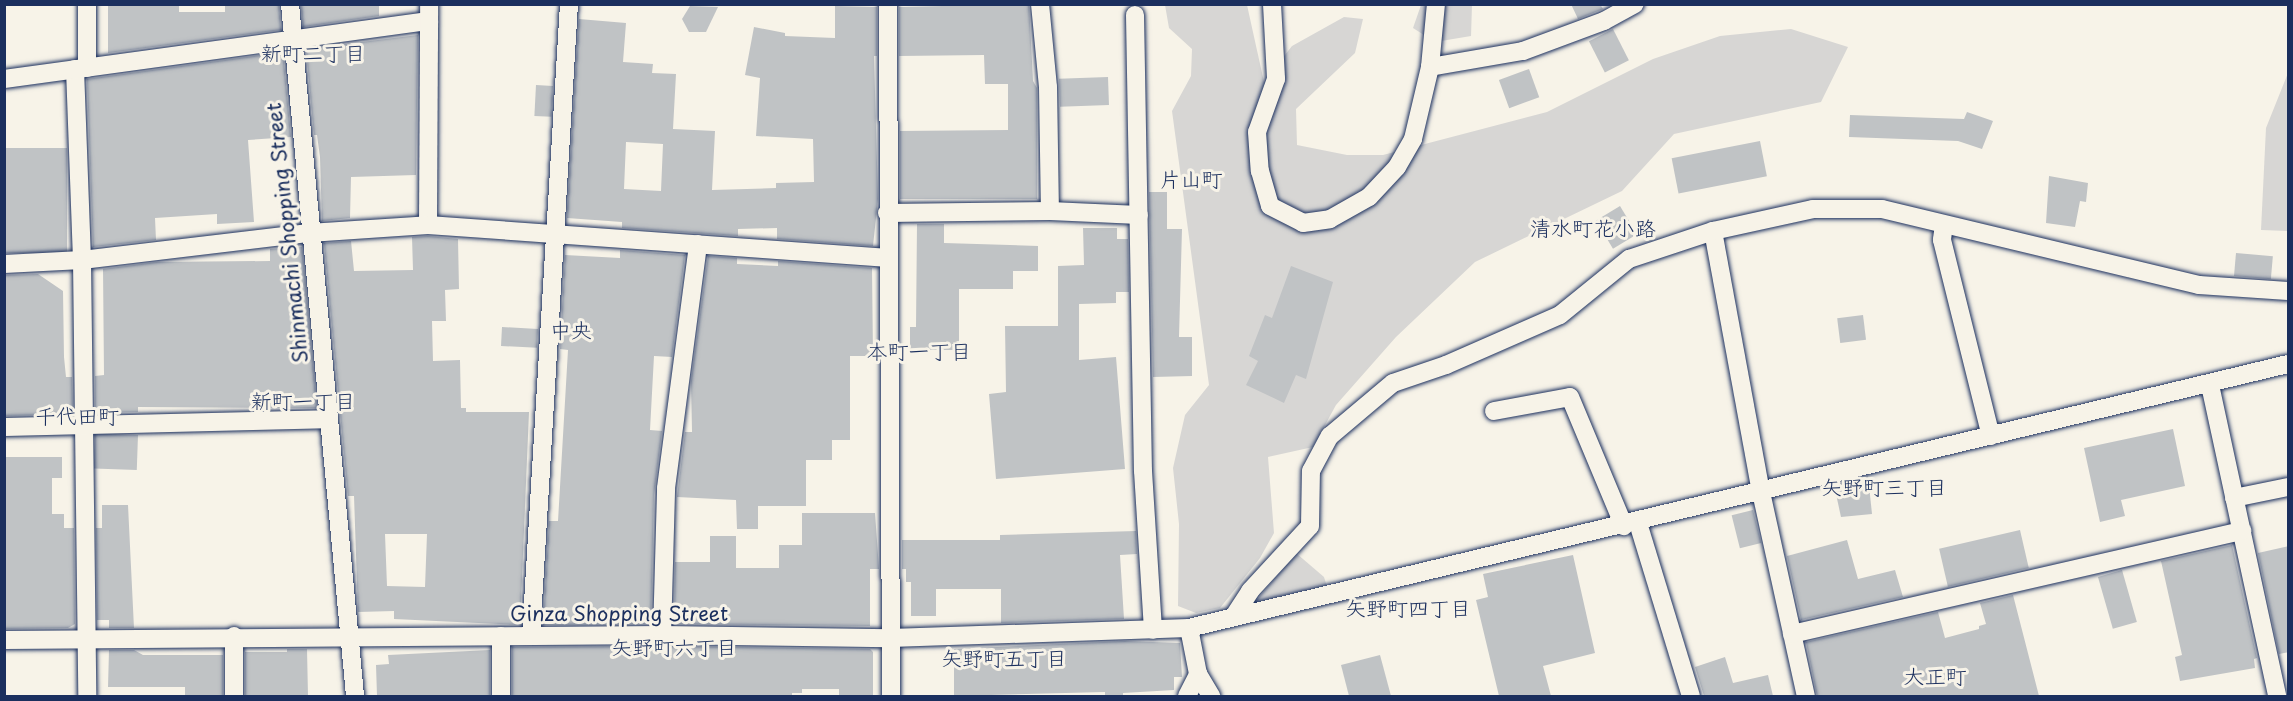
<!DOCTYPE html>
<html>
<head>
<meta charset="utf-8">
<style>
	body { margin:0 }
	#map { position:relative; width:2293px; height:701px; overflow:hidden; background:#f7f3e8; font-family:"Playpen Sans","Klee One",sans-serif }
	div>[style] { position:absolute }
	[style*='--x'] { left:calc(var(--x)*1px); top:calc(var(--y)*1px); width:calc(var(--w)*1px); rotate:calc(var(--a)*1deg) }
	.green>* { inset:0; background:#d7d6d4 }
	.building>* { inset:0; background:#c0c3c5; transform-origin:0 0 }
	.roads { filter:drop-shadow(0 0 2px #1b2f5e) drop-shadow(0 0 2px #1b2f5e) }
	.minor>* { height:18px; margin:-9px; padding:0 9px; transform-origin:9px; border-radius:9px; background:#f7f3e8 }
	span { translate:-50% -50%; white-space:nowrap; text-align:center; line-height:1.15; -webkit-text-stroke:6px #f7f3e8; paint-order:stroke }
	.street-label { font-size:20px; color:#1b2f5e }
	.neighbourhood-label { font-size:21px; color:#1b2f5e }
	.frame { position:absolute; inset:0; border:6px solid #1b2f5e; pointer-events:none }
</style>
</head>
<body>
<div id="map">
	<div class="green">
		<i style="clip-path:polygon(1165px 5px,1247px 5px,1264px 82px,1292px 46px,1344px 17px,1363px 19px,1355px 53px,1296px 109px,1297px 145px,1347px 155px,1383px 155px,1547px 112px,1653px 59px,1720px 36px,1791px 29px,1848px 47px,1821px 102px,1674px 134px,1622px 191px,1475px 262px,1396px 337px,1336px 405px,1313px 447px,1268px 457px,1274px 533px,1260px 558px,1220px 608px,1196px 613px,1178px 606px,1179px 524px,1173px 468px,1185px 415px,1209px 385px,1172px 111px,1191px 76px,1192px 49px,1169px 28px)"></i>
		<i style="clip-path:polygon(1421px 5px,1472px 5px,1471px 36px,1435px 42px,1413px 28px)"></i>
		<i style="clip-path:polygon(2288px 73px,2288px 231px,2261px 230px,2266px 128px)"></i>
		<i style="clip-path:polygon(1296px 553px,1324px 577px,1329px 593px,1246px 613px)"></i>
	</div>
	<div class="building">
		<i style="clip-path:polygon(108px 4px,179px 4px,179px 12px,225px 12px,225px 5px,279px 4px,281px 30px,108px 53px)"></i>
		<i style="clip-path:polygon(301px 4px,379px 4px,379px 16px,303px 27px)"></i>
		<i style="clip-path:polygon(1029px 4px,1033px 81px,1037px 88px,1037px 199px,900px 199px,900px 131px,1008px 130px,1008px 84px,985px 84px,984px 55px,899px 56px,899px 7px)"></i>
		<i style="clip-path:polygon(1571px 4px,1600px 4px,1603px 9px,1578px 19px)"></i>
		<i style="clip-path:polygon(690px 6px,718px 7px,706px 32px,689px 32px,682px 19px)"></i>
		<i style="clip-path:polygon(evenodd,835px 6px,877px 7px,877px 56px,874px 56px,878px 199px,873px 246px,777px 239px,777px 228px,738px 229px,738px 236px,622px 228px,622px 222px,567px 218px,579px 19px,626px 23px,623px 62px,653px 64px,652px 73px,676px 74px,673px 129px,715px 131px,712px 190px,776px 188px,776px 183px,814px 182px,813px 139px,756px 136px,760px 78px,745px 75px,754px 27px,785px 33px,785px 36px,835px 38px,835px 6px,626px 142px,663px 144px,661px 191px,624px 189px,626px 142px)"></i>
		<i style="left:1613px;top:29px;width:35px;height:27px;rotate:63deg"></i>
		<i style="clip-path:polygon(418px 35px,416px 175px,351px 177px,350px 218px,322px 221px,320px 157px,317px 135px,314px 135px,306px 49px)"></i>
		<i style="clip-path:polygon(283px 52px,291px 137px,248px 140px,254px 222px,217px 224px,217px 214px,155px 218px,156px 240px,93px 247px,87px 79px)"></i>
		<i style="left:1529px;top:69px;width:30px;height:32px;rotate:70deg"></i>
		<i style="left:1108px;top:77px;width:28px;height:49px;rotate:88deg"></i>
		<i style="left:536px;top:85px;width:17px;height:31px;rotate:3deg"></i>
		<i style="clip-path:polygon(1967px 112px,1993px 121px,1982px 149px,1958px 141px,1849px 137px,1850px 115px,1964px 119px)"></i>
		<i style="left:1760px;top:141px;width:36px;height:90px;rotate:79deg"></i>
		<i style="left:4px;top:148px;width:63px;height:105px"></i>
		<i style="clip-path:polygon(2049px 176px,2088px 183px,2086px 202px,2080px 201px,2075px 227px,2046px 223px)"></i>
		<i style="clip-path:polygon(1149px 192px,1167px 192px,1167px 229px,1182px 229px,1179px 337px,1192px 337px,1192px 376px,1153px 377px)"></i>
		<i style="left:1620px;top:206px;width:33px;height:28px;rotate:59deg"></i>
		<i style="clip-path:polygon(917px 224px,944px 224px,944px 243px,1038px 246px,1038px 271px,1013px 271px,1013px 289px,959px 289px,959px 350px,910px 350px,910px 327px,916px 327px)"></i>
		<i style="clip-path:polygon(1083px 228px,1117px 228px,1117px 239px,1128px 239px,1129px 292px,1116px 292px,1116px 303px,1079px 304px,1079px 360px,1116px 357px,1125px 469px,996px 479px,989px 394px,1006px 392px,1005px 326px,1058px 326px,1058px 266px,1084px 265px)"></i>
		<i style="clip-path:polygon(evenodd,428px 236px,458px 239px,459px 289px,445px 290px,446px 321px,432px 321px,433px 361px,460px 360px,461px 408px,466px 408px,466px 412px,529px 412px,520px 625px,394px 619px,394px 611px,358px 612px,354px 496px,348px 496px,324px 243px,351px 241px,354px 271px,413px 270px,412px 237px,428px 236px,385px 534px,427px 534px,425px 587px,387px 586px,385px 534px)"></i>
		<i style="clip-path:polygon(302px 247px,317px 408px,138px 407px,138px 412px,95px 413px,95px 376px,104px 375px,103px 269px,157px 262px,270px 261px,270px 249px)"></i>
		<i style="clip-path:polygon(620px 250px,685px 255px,672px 357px,654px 356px,650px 430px,662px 431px,654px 495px,651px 624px,543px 625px,549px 521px,558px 521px,568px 350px,560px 349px,565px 255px,620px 258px)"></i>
		<i style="left:2236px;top:253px;width:37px;height:23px;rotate:5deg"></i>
		<i style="clip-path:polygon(708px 256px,737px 258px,737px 264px,778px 266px,778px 261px,872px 268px,873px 356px,850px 356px,850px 440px,832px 440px,832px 460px,806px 460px,806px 506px,758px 506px,758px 529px,737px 529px,736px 500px,677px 497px,685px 432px,692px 432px,691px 381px)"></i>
		<i style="clip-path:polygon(1291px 266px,1333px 282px,1306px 379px,1296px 375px,1284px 403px,1246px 385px,1258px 361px,1249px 356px,1265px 315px,1272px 318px)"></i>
		<i style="clip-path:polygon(38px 274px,63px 291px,64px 357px,66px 377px,72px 377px,73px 414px,4px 416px,4px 275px)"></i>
		<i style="left:1863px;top:315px;width:25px;height:26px;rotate:83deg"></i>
		<i style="left:502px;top:327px;width:36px;height:19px;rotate:3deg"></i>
		<i style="clip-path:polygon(2173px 429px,2185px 486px,2121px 500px,2125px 516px,2100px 522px,2084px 448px)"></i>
		<i style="left:138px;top:435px;width:35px;height:43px;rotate:92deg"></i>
		<i style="clip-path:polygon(4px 457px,62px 457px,62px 478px,52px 478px,52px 514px,64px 514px,64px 528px,74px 528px,75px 624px,68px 628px,4px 629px)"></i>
		<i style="clip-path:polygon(1868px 476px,1872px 514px,1841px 517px,1834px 485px)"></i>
		<i style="clip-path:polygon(102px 505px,128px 505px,134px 628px,109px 628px,109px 620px,97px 620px,96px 528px,102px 528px)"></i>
		<i style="left:1753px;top:510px;width:34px;height:22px;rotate:76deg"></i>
		<i style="clip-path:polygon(802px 513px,875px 513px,879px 569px,870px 569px,870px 626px,674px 624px,675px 562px,710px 562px,710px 536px,736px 536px,736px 568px,779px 568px,779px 545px,802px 545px)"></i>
		<i style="left:2020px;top:530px;width:39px;height:83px;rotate:77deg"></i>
		<i style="clip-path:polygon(1136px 531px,1137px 554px,1120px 555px,1124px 619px,1001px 623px,1001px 589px,936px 589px,936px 616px,911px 616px,911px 582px,906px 582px,906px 569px,902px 569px,902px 540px,1000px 540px,1000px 535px)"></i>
		<i style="clip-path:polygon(1847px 540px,1858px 579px,1895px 570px,1903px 597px,1801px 620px,1787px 556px)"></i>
		<i style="clip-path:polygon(2232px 545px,2257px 658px,2254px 659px,2255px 668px,2180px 681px,2175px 657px,2182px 655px,2161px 561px)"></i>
		<i style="clip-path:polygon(2289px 546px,2289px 652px,2279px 654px,2258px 553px)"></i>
		<i style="clip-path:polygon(1573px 555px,1595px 653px,1543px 666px,1551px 696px,1499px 696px,1476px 600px,1488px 597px,1483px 574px)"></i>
		<i style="left:2122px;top:570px;width:54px;height:25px;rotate:74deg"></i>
		<i style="clip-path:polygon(2013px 595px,2039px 696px,1817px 696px,1806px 642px,1938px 612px,1945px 638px,1979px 629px,1979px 626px,1986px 624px,1980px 603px)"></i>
		<i style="clip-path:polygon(1125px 641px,1180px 643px,1182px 677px,1174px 677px,1174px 690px,1123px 693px,1123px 696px,1105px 696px,1105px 692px,954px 696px,954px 649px)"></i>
		<i style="clip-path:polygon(662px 646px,870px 649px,873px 652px,873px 696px,839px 696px,839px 689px,802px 689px,802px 693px,792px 693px,792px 696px,512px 696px,512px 647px)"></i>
		<i style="clip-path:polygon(287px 649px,307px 649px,308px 696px,245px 696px,245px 652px,287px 652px)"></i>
		<i style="clip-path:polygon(109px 650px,134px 650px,143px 655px,223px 655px,223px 696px,185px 696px,185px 687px,108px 687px)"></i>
		<i style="clip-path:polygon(490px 650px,490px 696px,377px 696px,376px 665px,389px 664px,388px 655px)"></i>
		<i style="clip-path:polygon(1380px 655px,1391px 696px,1349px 696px,1341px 665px)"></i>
		<i style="clip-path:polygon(1725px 657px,1733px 683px,1768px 675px,1773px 696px,1704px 696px,1695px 667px)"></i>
	</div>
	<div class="roads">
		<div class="minor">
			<i style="--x:87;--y:4;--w:64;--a:90"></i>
			<i style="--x:290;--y:4;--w:695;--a:84.63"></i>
			<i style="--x:888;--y:4;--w:692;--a:89.75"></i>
			<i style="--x:1040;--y:4;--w:83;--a:84.5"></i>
			<i style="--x:1048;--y:87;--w:124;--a:89.1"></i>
			<i style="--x:1272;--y:4;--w:75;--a:86.9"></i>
			<i style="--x:1276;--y:79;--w:56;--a:109.7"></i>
			<i style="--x:1257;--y:132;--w:39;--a:86"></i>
			<i style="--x:1260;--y:171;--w:36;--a:74"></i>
			<i style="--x:1270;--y:206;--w:37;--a:27"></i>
			<i style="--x:1303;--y:223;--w:27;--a:-8"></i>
			<i style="--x:1330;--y:219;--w:45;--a:-29.4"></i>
			<i style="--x:1369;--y:197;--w:41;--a:-47"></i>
			<i style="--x:1397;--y:167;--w:32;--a:-60"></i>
			<i style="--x:1413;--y:139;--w:74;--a:-76.7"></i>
			<i style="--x:1430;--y:67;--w:63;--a:-84.6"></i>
			<i style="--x:1135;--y:15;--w:456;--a:89"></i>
			<i style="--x:1143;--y:471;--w:159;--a:86.4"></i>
			<i style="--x:1430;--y:67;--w:94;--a:-9.8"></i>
			<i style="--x:1523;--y:51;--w:86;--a:-20.3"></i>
			<i style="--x:1604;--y:21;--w:35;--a:-29"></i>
			<i style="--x:75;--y:69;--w:191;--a:87.9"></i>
			<i style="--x:82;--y:260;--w:436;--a:89.3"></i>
			<i style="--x:4;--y:79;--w:429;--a:-7.8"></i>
			<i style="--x:887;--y:213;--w:163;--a:-0.7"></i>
			<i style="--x:1050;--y:211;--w:89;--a:2.6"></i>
			<i style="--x:428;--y:225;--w:221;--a:-89.7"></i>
			<i style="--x:1944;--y:225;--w:15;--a:98"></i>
			<i style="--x:1942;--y:240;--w:202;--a:76"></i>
			<i style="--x:1713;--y:231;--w:265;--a:79.6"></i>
			<i style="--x:1761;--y:492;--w:209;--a:77.6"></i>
			<i style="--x:4;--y:264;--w:78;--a:-2.9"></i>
			<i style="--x:82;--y:260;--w:229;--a:-6.8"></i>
			<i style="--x:309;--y:233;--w:119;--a:-3.8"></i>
			<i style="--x:428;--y:225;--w:462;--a:4.1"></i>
			<i style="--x:2210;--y:385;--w:318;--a:77.8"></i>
			<i style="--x:1494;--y:411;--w:77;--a:-10.4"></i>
			<i style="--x:1570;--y:397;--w:140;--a:67.3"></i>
			<i style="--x:4;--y:427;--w:323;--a:-1.4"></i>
			<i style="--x:2234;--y:498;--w:55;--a:-11.5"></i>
			<i style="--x:1638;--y:523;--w:181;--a:73"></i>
			<i style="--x:1234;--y:616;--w:30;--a:-57"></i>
			<i style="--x:1250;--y:591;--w:88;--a:-47.3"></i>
			<i style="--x:1310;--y:526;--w:55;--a:-89"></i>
			<i style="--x:1311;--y:471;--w:40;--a:-62"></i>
			<i style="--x:1330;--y:436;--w:82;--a:-40.1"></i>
			<i style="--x:1393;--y:383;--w:56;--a:-18.8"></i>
			<i style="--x:1446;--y:365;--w:124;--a:-23.7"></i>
			<i style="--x:1560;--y:315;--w:89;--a:-39.1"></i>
			<i style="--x:1629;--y:259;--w:89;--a:-18.4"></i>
			<i style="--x:1713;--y:231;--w:102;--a:-12.4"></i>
			<i style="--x:1813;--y:209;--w:69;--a:0"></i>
			<i style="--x:1882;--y:209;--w:326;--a:13.5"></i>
			<i style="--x:2199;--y:285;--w:89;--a:3.9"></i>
			<i style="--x:1189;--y:628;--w:47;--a:78.9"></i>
			<i style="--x:1198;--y:674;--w:26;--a:59"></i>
			<i style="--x:1792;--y:634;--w:462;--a:-12.9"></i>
			<i style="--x:662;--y:635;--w:147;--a:-88.4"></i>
			<i style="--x:666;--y:488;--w:246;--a:-82.5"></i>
			<i style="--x:234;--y:636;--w:60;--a:90"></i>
			<i style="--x:531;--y:636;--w:633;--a:-86.56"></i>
			<i style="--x:4;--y:640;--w:658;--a:-0.44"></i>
			<i style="--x:662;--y:635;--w:228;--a:0.8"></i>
			<i style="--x:890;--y:638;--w:299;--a:-1.9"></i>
			<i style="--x:1189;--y:628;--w:1130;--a:-13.51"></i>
			<i style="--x:501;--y:696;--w:60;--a:-90"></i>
			<i style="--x:1187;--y:696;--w:25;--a:-63"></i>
		</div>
	</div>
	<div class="street-label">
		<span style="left:287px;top:233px;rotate:-96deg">Shinmachi Shopping Street</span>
		<span style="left:619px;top:613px">Ginza Shopping Street</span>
	</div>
	<div class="neighbourhood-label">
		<span style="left:313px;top:52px">新町二丁目</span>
		<span style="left:1191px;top:178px">片山町</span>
		<span style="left:1593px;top:227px">清水町花小路</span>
		<span style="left:571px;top:329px">中央</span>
		<span style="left:919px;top:350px">本町一丁目</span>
		<span style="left:303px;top:400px">新町一丁目</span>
		<span style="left:77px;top:415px">千代田町</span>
		<span style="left:1884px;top:486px">矢野町三丁目</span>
		<span style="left:1408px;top:607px">矢野町四丁目</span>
		<span style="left:674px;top:646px">矢野町六丁目</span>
		<span style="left:1004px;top:657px">矢野町五丁目</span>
		<span style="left:1935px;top:675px">大正町</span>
	</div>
	<div class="frame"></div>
</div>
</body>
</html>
